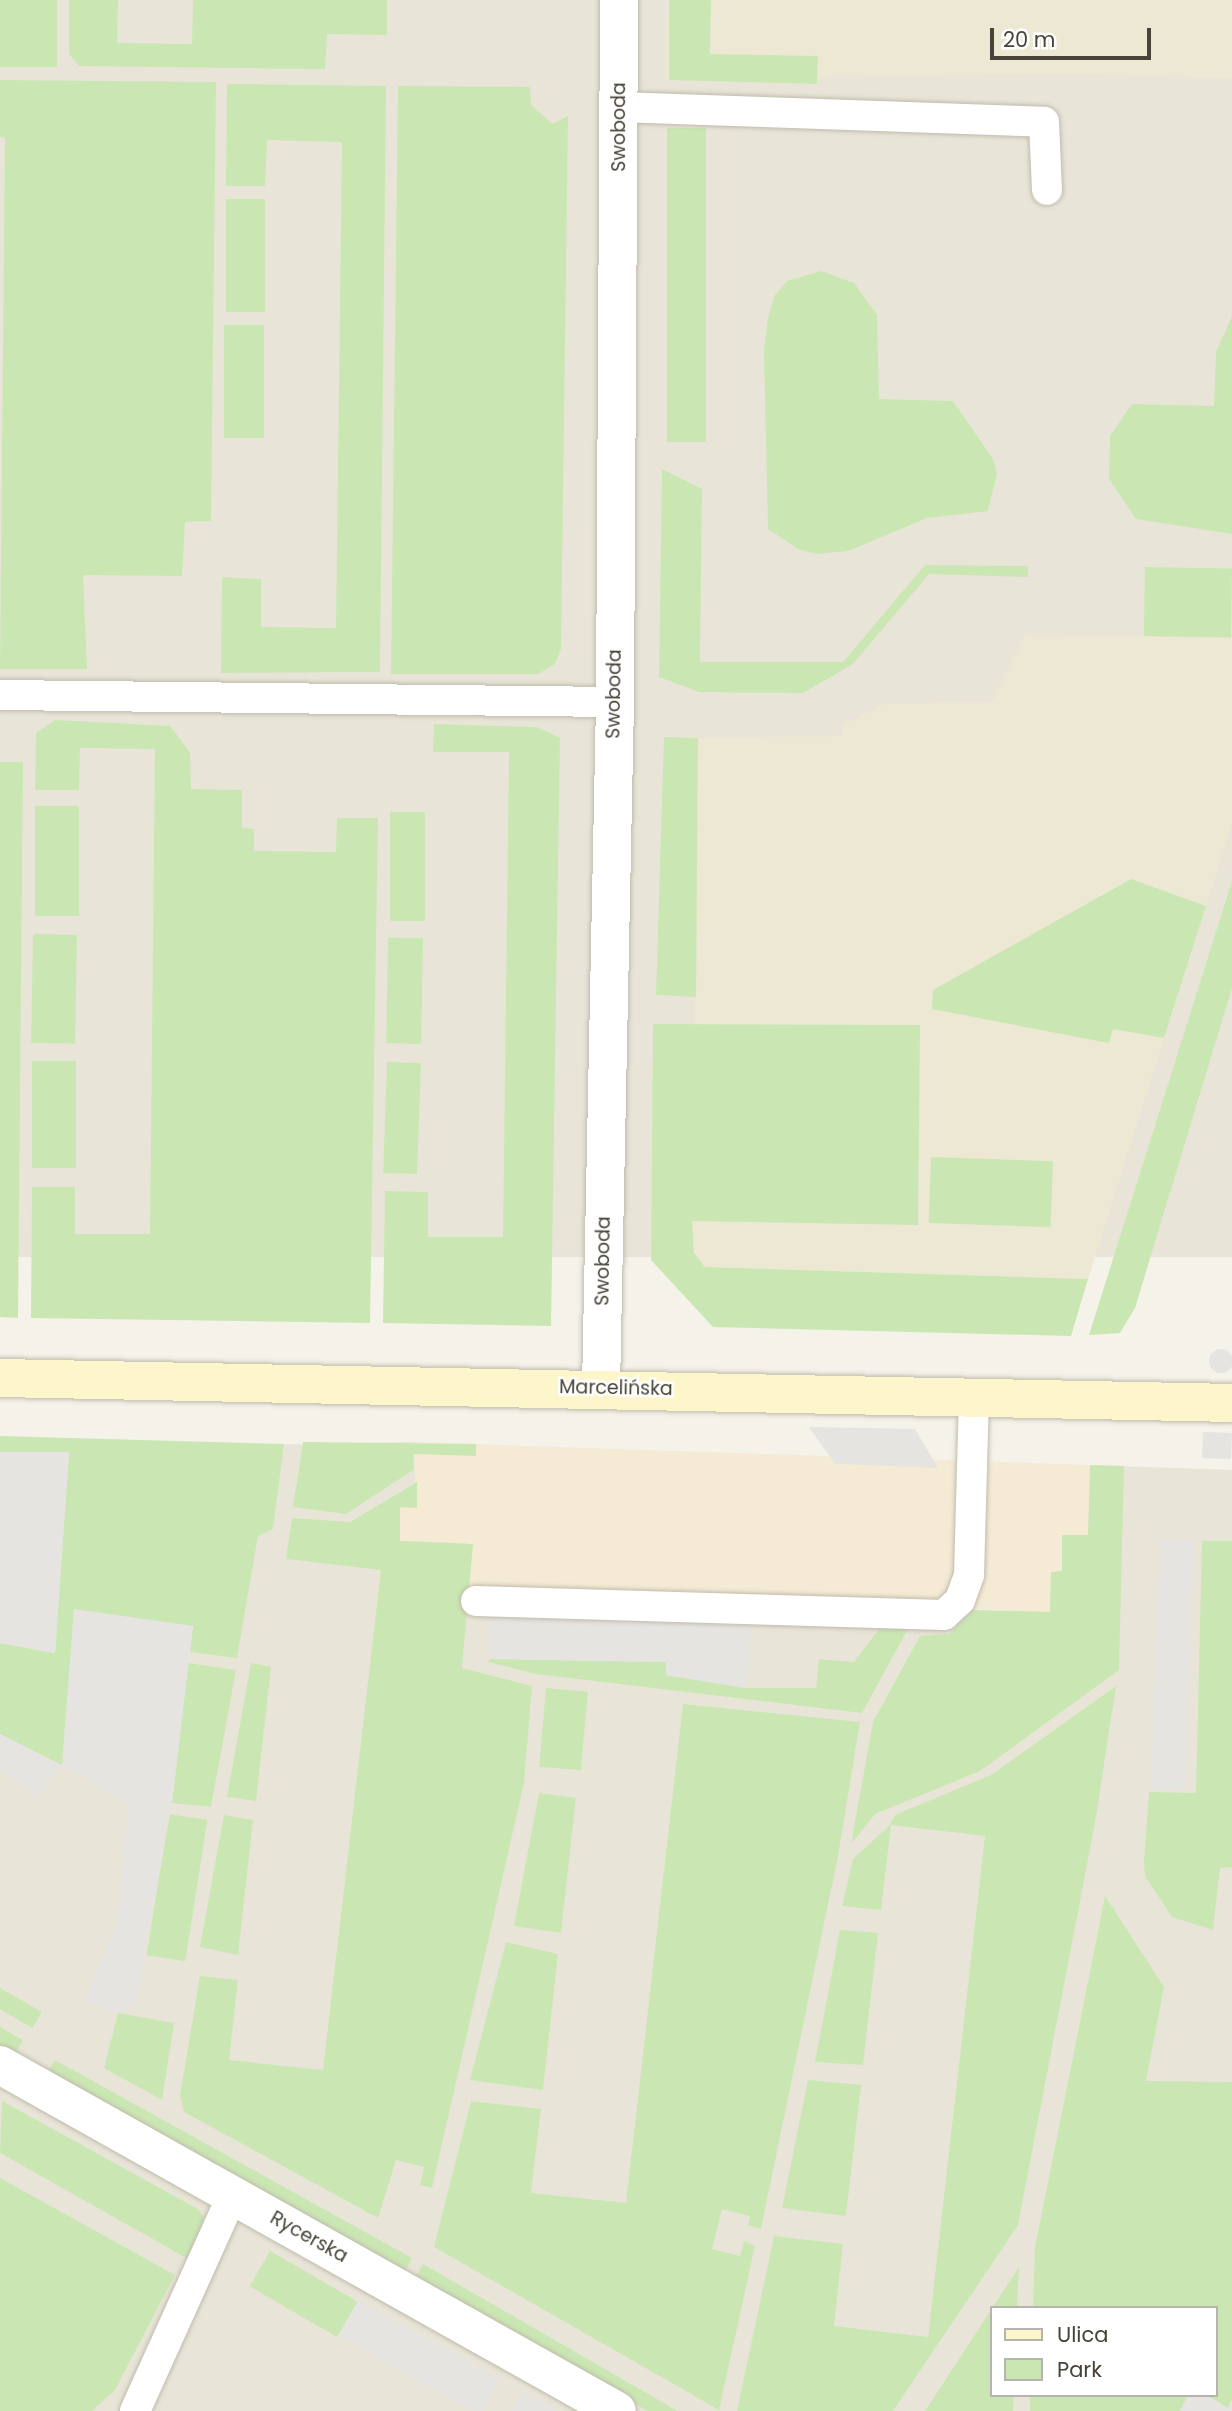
<!DOCTYPE html>
<html>
<head>
<meta charset="utf-8">
<style>
	body { margin:0 }
	#map { position:relative; width:1232px; height:2411px; overflow:hidden; background:#f4f2e9; font-family:Poppins,sans-serif }
	div>[style] { position:absolute }
	[style*='--x'] { left:calc(var(--x)*1px); top:calc(var(--y)*1px); width:calc(var(--w)*1px); rotate:calc(var(--a)*1deg) }
	.residential>* { inset:0; background:#e8e5d8; transform-origin:0 0 }
	.commercial>* { inset:0; background:#f5ebd5 }
	.education>* { inset:0; background:#ede8d4 }
	.green>* { inset:0; background:#cae7b3; transform-origin:0 0 }
	.parking>* { inset:0; background:#e6e4e1; transform-origin:0 0 }
	.round { border-radius:50% }
	.roads { filter:drop-shadow(0 0 2px #c0bbac) drop-shadow(0 0 2px #c0bbac) }
	.lane>* { height:30px; margin:-15px; padding:0 15px; transform-origin:15px; border-radius:15px; background:#fff }
	.street>* { height:38px; margin:-19px; padding:0 19px; transform-origin:19px; border-radius:19px; background:#fff }
	.secondary>* { height:38px; margin:-19px; padding:0 19px; transform-origin:19px; border-radius:19px; background:#fdf6ca }
	span { translate:-50% -50%; white-space:nowrap; text-align:center; line-height:1.15; -webkit-text-stroke:5px #fff; paint-order:stroke }
	.street-label { font-size:19px; color:#484338 }
	.legend { position:absolute; left:990px; top:2306px; width:228px; height:91px; box-sizing:border-box; background:#fff; border:2px solid #b6b4af; margin:0; padding:9px 12px; list-style:none; font-size:21px; color:#484338 }
	.legend li { display:flex; align-items:center; gap:14px; height:35px }
	.legend b { width:35px; border:2px solid #b6b4af }
	.scale { position:absolute; left:990px; top:28px; width:161px; height:32px; box-sizing:border-box; border:4px solid #484338; border-top:0; padding-left:9px; font-size:21px; line-height:24px; white-space:nowrap; color:#484338; -webkit-text-stroke:5px #fff; paint-order:stroke }
</style>
</head>
<body>
<div id="map">
	<div class="residential">
		<i style="left:0;top:0;width:1232px;height:1257px"></i>
		<i style="clip-path:polygon(evenodd,414px 1442px,417px 1508px,399px 1540px,466px 1543px,469px 1590px,1002px 1611px,1062px 1571px,1062px 1535px,1088px 1535px,1090px 1465px,1232px 1470px,1232px 2411px,0 2411px,0 1450px,414px 1442px,992px 2308px,1216px 2308px,1216px 2395px,992px 2395px,992px 2308px)"></i>
	</div>
	<div class="commercial">
		<i style="clip-path:polygon(414px 1442px,1090px 1465px,1088px 1535px,1062px 1535px,1062px 1572px,1051px 1572px,1050px 1612px,469px 1590px,466px 1543px,399px 1541px,400px 1506px,417px 1507px)"></i>
	</div>
	<div class="education">
		<i style="clip-path:polygon(667px 0,1232px 0,1232px 78px,1064px 74px,666px 79px)"></i>
		<i style="clip-path:polygon(1025px 635px,1232px 638px,1232px 824px,1088px 1279px,705px 1267px,692px 1252px,698px 738px,843px 736px,842px 725px,885px 704px,992px 702px)"></i>
	</div>
	<div class="green">
		<i style="left:0;top:0;width:57px;height:67px"></i>
		<i style="clip-path:polygon(69px 0,118px 0,117px 43px,192px 44px,193px 0,387px 0,387px 35px,327px 34px,325px 69px,79px 66px,69px 54px)"></i>
		<i style="clip-path:polygon(669px 0,711px 0,710px 54px,818px 56px,817px 84px,669px 80px)"></i>
		<i style="clip-path:polygon(0 80px,216px 82px,211px 521px,185px 522px,182px 576px,83px 575px,87px 669px,0 669px,5px 138px,0 137px)"></i>
		<i style="clip-path:polygon(227px 84px,386px 86px,380px 672px,221px 673px,222px 577px,261px 579px,261px 627px,336px 628px,342px 142px,267px 140px,265px 186px,226px 186px)"></i>
		<i style="clip-path:polygon(398px 86px,530px 87px,531px 105px,553px 124px,568px 116px,561px 649px,555px 664px,538px 674px,391px 674px)"></i>
		<i style="left:667px;top:128px;width:39px;height:314px"></i>
		<i style="left:226px;top:199px;width:39px;height:113px"></i>
		<i style="clip-path:polygon(821px 271px,854px 283px,877px 315px,879px 399px,953px 401px,993px 459px,997px 473px,988px 511px,927px 518px,848px 551px,816px 554px,798px 549px,768px 529px,764px 352px,768px 317px,775px 295px,787px 281px)"></i>
		<i style="clip-path:polygon(1232px 316px,1232px 534px,1136px 519px,1109px 479px,1110px 436px,1132px 404px,1214px 406px,1216px 352px)"></i>
		<i style="left:224px;top:325px;width:40px;height:113px"></i>
		<i style="clip-path:polygon(662px 469px,702px 489px,700px 662px,843px 662px,925px 565px,1028px 566px,1028px 577px,929px 574px,853px 664px,803px 693px,699px 692px,659px 677px)"></i>
		<i style="left:1145px;top:567px;width:87px;height:69px;rotate:1deg"></i>
		<i style="clip-path:polygon(55px 720px,170px 726px,190px 752px,191px 789px,242px 790px,242px 828px,254px 829px,254px 851px,336px 852px,337px 818px,378px 818px,370px 1323px,31px 1318px,32px 1187px,75px 1187px,75px 1234px,150px 1234px,155px 749px,80px 748px,79px 790px,35px 790px,36px 733px)"></i>
		<i style="clip-path:polygon(434px 724px,537px 727px,560px 738px,551px 1326px,383px 1323px,385px 1191px,428px 1192px,428px 1237px,503px 1237px,509px 752px,433px 752px)"></i>
		<i style="clip-path:polygon(664px 737px,698px 738px,696px 997px,656px 995px)"></i>
		<i style="clip-path:polygon(0 762px,23px 762px,18px 1318px,0 1317px)"></i>
		<i style="left:35px;top:806px;width:44px;height:110px"></i>
		<i style="left:390px;top:812px;width:35px;height:109px"></i>
		<i style="clip-path:polygon(1131px 879px,1206px 906px,1164px 1038px,1113px 1029px,1109px 1043px,932px 1009px,933px 990px)"></i>
		<i style="clip-path:polygon(1232px 881px,1232px 988px,1135px 1308px,1120px 1333px,1089px 1335px)"></i>
		<i style="left:33px;top:934px;width:44px;height:109px;rotate:1deg"></i>
		<i style="left:423px;top:938px;width:106px;height:35px;rotate:91deg"></i>
		<i style="clip-path:polygon(653px 1024px,920px 1025px,918px 1225px,692px 1221px,694px 1253px,705px 1267px,1088px 1279px,1071px 1336px,713px 1327px,651px 1260px)"></i>
		<i style="left:32px;top:1061px;width:44px;height:107px"></i>
		<i style="left:387px;top:1062px;width:34px;height:111px;rotate:2deg"></i>
		<i style="left:931px;top:1157px;width:122px;height:66px;rotate:2deg"></i>
		<i style="clip-path:polygon(0 1436px,284px 1444px,273px 1529px,258px 1536px,237px 1658px,190px 1652px,193px 1626px,62px 1766px,0 1734px,0 1643px,55px 1653px,69px 1453px,0 1452px)"></i>
		<i style="clip-path:polygon(303px 1442px,476px 1444px,476px 1456px,414px 1454px,413px 1470px,346px 1514px,293px 1507px)"></i>
		<i style="clip-path:polygon(1090px 1465px,1124px 1466px,1119px 1670px,980px 1771px,875px 1814px,851px 1844px,873px 1722px,920px 1636px,949px 1634px,973px 1610px,1050px 1612px,1051px 1572px,1062px 1571px,1062px 1535px,1088px 1535px)"></i>
		<i style="clip-path:polygon(417px 1482px,417px 1508px,400px 1507px,400px 1541px,473px 1544px,462px 1668px,532px 1686px,524px 1783px,432px 2188px,420px 2185px,424px 2167px,396px 2160px,378px 2218px,184px 2112px,180px 2096px,200px 1976px,238px 1980px,229px 2060px,323px 2070px,381px 1570px,286px 1559px,292px 1518px,350px 1522px)"></i>
		<i style="clip-path:polygon(1202px 1541px,1232px 1541px,1232px 1867px,1220px 1868px,1213px 1930px,1172px 1917px,1145px 1876px,1144px 1861px,1149px 1792px,1196px 1793px)"></i>
		<i style="clip-path:polygon(882px 1625px,909px 1627px,862px 1713px,536px 1674px,488px 1662px,489px 1659px,666px 1662px,666px 1675px,746px 1688px,816px 1688px,819px 1659px,854px 1662px)"></i>
		<i style="clip-path:polygon(188px 1663px,236px 1670px,211px 1807px,172px 1803px)"></i>
		<i style="clip-path:polygon(251px 1663px,271px 1667px,256px 1801px,227px 1797px)"></i>
		<i style="clip-path:polygon(1116px 1686px,1095px 1823px,1018px 2225px,893px 2411px,737px 2411px,774px 2236px,843px 2244px,834px 2326px,928px 2337px,985px 1836px,891px 1825px,881px 1910px,842px 1906px,853px 1859px,890px 1825px,895px 1815px,991px 1775px)"></i>
		<i style="left:546px;top:1688px;width:42px;height:79px;rotate:5deg"></i>
		<i style="clip-path:polygon(683px 1704px,860px 1722px,838px 1856px,761px 2229px,748px 2225px,750px 2216px,722px 2209px,712px 2249px,740px 2256px,744px 2241px,755px 2246px,719px 2410px,434px 2247px,471px 2101px,541px 2109px,531px 2193px,626px 2203px)"></i>
		<i style="clip-path:polygon(539px 1793px,576px 1798px,561px 1933px,514px 1926px)"></i>
		<i style="left:169px;top:1814px;width:39px;height:143px;rotate:9deg"></i>
		<i style="clip-path:polygon(224px 1815px,253px 1820px,238px 1955px,200px 1947px)"></i>
		<i style="clip-path:polygon(1105px 1896px,1164px 1987px,1146px 2081px,1232px 2082px,1232px 2400px,1228px 2408px,1206px 2395px,1216px 2395px,1216px 2308px,1033px 2308px,1035px 2247px)"></i>
		<i style="clip-path:polygon(840px 1930px,878px 1933px,863px 2065px,815px 2062px)"></i>
		<i style="clip-path:polygon(506px 1942px,558px 1954px,543px 2090px,470px 2080px)"></i>
		<i style="clip-path:polygon(0 1988px,42px 2012px,32px 2028px,0 2009px)"></i>
		<i style="clip-path:polygon(118px 2013px,174px 2023px,162px 2100px,104px 2068px)"></i>
		<i style="clip-path:polygon(0 2027px,23px 2040px,15px 2054px,0 2046px)"></i>
		<i style="clip-path:polygon(55px 2060px,412px 2258px,404px 2274px,47px 2073px)"></i>
		<i style="clip-path:polygon(808px 2080px,861px 2085px,846px 2216px,782px 2208px)"></i>
		<i style="clip-path:polygon(2px 2101px,198px 2209px,203px 2216px,203px 2232px,190px 2260px,0 2153px)"></i>
		<i style="clip-path:polygon(0 2178px,175px 2275px,115px 2390px,92px 2411px,0 2411px)"></i>
		<i style="left:270px;top:2251px;width:101px;height:41px;rotate:30deg"></i>
		<i style="left:423px;top:2264px;width:297px;height:15px;rotate:30deg"></i>
		<i style="clip-path:polygon(1019px 2267px,1017px 2308px,992px 2308px,992px 2395px,1014px 2395px,1013px 2411px,925px 2411px)"></i>
		<i style="left:1030px;top:2395px;width:158px;height:16px"></i>
	</div>
	<div class="parking">
		<i class="round" style="left:1209px;top:1349px;width:24px;height:24px"></i>
		<i style="clip-path:polygon(809px 1427px,915px 1429px,938px 1468px,835px 1464px)"></i>
		<i style="left:1203px;top:1432px;width:29px;height:26px;rotate:2deg"></i>
		<i style="clip-path:polygon(0 1452px,69px 1452px,55px 1653px,0 1643px)"></i>
		<i style="left:1160px;top:1539px;width:34px;height:250px;rotate:2deg"></i>
		<i style="clip-path:polygon(74px 1609px,193px 1626px,172px 1803px,136px 2002px,118px 2013px,85px 2000px,117px 1924px,129px 1803px,62px 1766px,37px 1797px,0 1769px,0 1734px,62px 1765px)"></i>
		<i style="clip-path:polygon(487px 1610px,752px 1622px,746px 1688px,666px 1675px,666px 1662px,489px 1659px)"></i>
		<i style="left:358px;top:2301px;width:162px;height:40px;rotate:29deg"></i>
		<i style="clip-path:polygon(523px 2391px,558px 2411px,512px 2411px)"></i>
		<i style="clip-path:polygon(1188px 2395px,1206px 2395px,1228px 2408px,1232px 2400px,1232px 2411px,1180px 2411px)"></i>
	</div>
	<div class="roads">
		<div class="lane">
			<i style="--x:619;--y:107;--w:425;--a:2"></i>
			<i style="--x:1044;--y:122;--w:68;--a:87.5"></i>
			<i style="--x:0;--y:695;--w:615;--a:0.65"></i>
			<i style="--x:476;--y:1601;--w:468;--a:1.7"></i>
			<i style="--x:944;--y:1615;--w:22;--a:-43"></i>
			<i style="--x:960;--y:1600;--w:27;--a:-70"></i>
			<i style="--x:969;--y:1575;--w:178;--a:-88.4"></i>
			<i style="--x:135;--y:2411;--w:238;--a:-65.7"></i>
		</div>
		<div class="street">
			<i style="--x:601;--y:1388;--w:686;--a:-88.83"></i>
			<i style="--x:615;--y:702;--w:702;--a:-89.67"></i>
			<i style="--x:0;--y:2065;--w:707;--a:29.28"></i>
		</div>
		<div class="secondary">
			<i style="--x:0;--y:1378;--w:1232;--a:1.16"></i>
		</div>
	</div>
	<div class="street-label">
		<span style="left:619px;top:127px;rotate:-90deg">Swoboda</span>
		<span style="left:614px;top:694px;rotate:-89deg">Swoboda</span>
		<span style="left:603px;top:1261px;rotate:-89deg">Swoboda</span>
		<span style="left:616px;top:1388px;rotate:1deg">Marcelińska</span>
		<span style="left:309px;top:2237px;rotate:29deg">Rycerska</span>
	</div>
	<ul class="legend">
	<li><b style="height:9px;background:#fdf6ca"></b>Ulica</li>
	<li><b style="height:19px;background:#cae7b3"></b>Park</li>
	</ul>
	<div class="scale">20 m</div>
</div>
</body>
</html>
